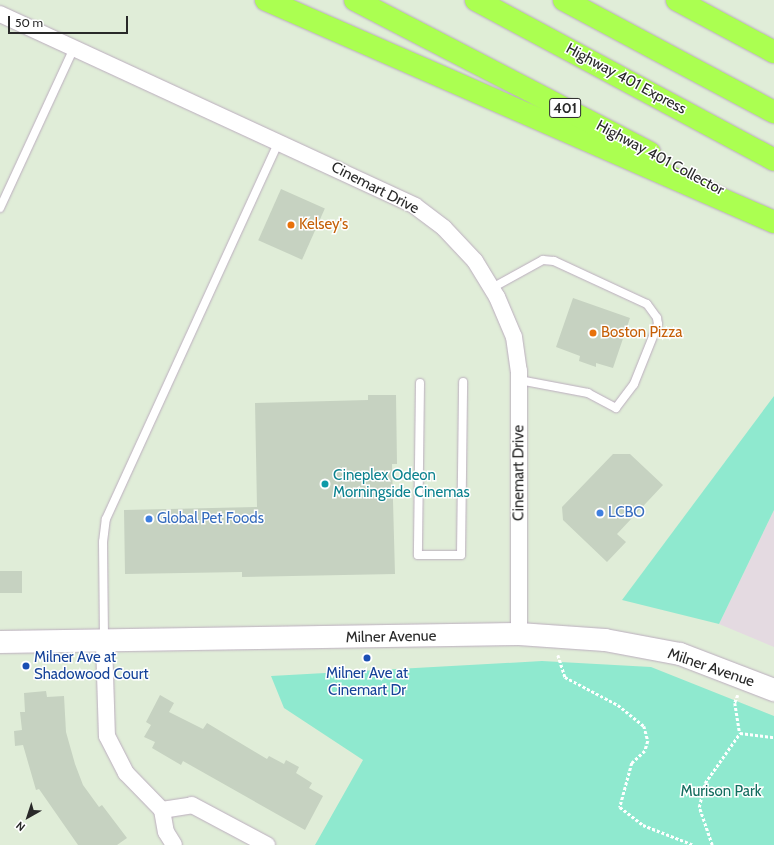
<!DOCTYPE html>
<html>
<head>
<meta charset="utf-8">
<style>
	body { margin:0 }
	#map { position:relative; width:774px; height:845px; overflow:hidden; background:#e0edd8; font-family:Cabin,sans-serif }
	div>[style] { position:absolute }
	[style*='--x'] { left:calc(var(--x)*1px); top:calc(var(--y)*1px); width:calc(var(--w)*1px); rotate:calc(var(--a)*1deg) }
	.industrial>* { inset:0; background:#e4dae1 }
	.green>* { inset:0; background:#8fe9cf }
	.building>* { inset:0; background:#c6d2c1; transform-origin:0 0 }
	.path>* { height:2.5px; margin-top:-1.25px; transform-origin:0; background:repeating-linear-gradient(90deg,#fff 0 3px,transparent 0 5px) }
	.roads { filter:drop-shadow(0 0 1px #bbadbe) drop-shadow(0 0 1px #bbadbe) }
	.lane>* { height:8px; margin:-4px; padding:0 4px; transform-origin:4px; border-radius:4px; background:#fff }
	.street>* { height:16px; margin:-8px; padding:0 8px; transform-origin:8px; border-radius:8px; background:#fff }
	.secondary>* { height:22px; margin:-11px; padding:0 11px; transform-origin:11px; border-radius:11px; background:#fff }
	.highway>* { height:22px; margin:-11px; padding:0 11px; transform-origin:11px; border-radius:11px; background:#abff51 }
	.dots>* { width:11px; height:11px; translate:-50% -50%; box-sizing:border-box; border:2px solid #fff; border-radius:50% }
	span { translate:-50% -50%; white-space:nowrap; text-align:center; line-height:1.15; -webkit-text-stroke:3px #fff; paint-order:stroke }
	.shield-label span { padding:1px 3px; background:#fff; border:1px solid; border-radius:3px; -webkit-text-stroke-width:0 }
	.shield-label { font-size:14px; color:#292929; font-weight:700 }
	.street-label { font-size:15px; color:#292929 }
	.food-label { font-size:15px; color:#c56008 }
	.left { translate:0 -50%; text-align:left }
	.culture-label { font-size:15px; color:#0d838f }
	.shop-label { font-size:15px; color:#366cbe }
	.transit-label { font-size:15px; color:#164399 }
	.park-label { font-size:15px; color:#126c5e }
	.north { position:absolute; left:8px; top:797px; width:40px; height:40px; -webkit-text-stroke:3px #fff; paint-order:stroke; rotate:219deg; font-size:11px; font-weight:700; line-height:16px; text-align:center; color:#292929 }
	.north::after { content:''; display:block; margin:auto; width:14px; height:18px; background:#292929; clip-path:polygon(50% 0,100% 100%,50% 72%,0 100%) }
	.scale { position:absolute; left:8px; top:16px; width:120px; height:18px; box-sizing:border-box; border:2px solid #292929; border-top:0; padding-left:5px; font-size:12px; line-height:14px; white-space:nowrap; color:#292929; -webkit-text-stroke:3px #fff; paint-order:stroke }
</style>
</head>
<body>
<div id="map">
	<div class="industrial">
		<i style="clip-path:polygon(774px 510px,774px 647px,719px 624px)"></i>
	</div>
	<div class="green">
		<i style="clip-path:polygon(774px 396px,774px 510px,719px 624px,622px 600px)"></i>
		<i style="clip-path:polygon(542px 661px,651px 667px,774px 716px,774px 845px,315px 845px,363px 760px,284px 708px,271px 676px)"></i>
	</div>
	<div class="building">
		<i style="left:281px;top:189px;width:48px;height:56px;rotate:24deg"></i>
		<i style="clip-path:polygon(573px 298px,630px 318px,613px 368px,596px 363px,596px 367px,579px 361px,580px 356px,556px 347px)"></i>
		<i style="clip-path:polygon(368px 395px,396px 395px,397px 464px,392px 464px,395px 574px,242px 577px,242px 572px,125px 574px,124px 510px,257px 507px,255px 403px,368px 400px)"></i>
		<i style="clip-path:polygon(613px 454px,630px 454px,663px 485px,617px 534px,626px 542px,607px 562px,563px 520px,562px 507px)"></i>
		<i style="left:0;top:571px;width:22px;height:22px"></i>
		<i style="clip-path:polygon(46px 691px,47px 697px,64px 696px,66px 732px,75px 764px,83px 785px,99px 807px,102px 805px,127px 838px,117px 845px,78px 845px,39px 789px,36px 790px,23px 745px,15px 746px,14px 731px,22px 730px,20px 712px,25px 712px,24px 693px)"></i>
		<i style="clip-path:polygon(160px 695px,174px 703px,169px 712px,203px 729px,207px 723px,267px 759px,269px 756px,284px 764px,286px 760px,299px 767px,296px 773px,312px 783px,309px 788px,323px 796px,305px 830px,183px 761px,181px 765px,152px 748px,155px 742px,144px 737px,151px 725px,146px 722px)"></i>
	</div>
	<div class="path">
		<i style="--x:558;--y:655;--w:23;--a:72"></i>
		<i style="--x:565;--y:677;--w:60;--a:27.8"></i>
		<i style="--x:618;--y:705;--w:33;--a:39"></i>
		<i style="--x:644;--y:726;--w:16;--a:75"></i>
		<i style="--x:648;--y:741;--w:10;--a:107"></i>
		<i style="--x:645;--y:751;--w:18;--a:137"></i>
		<i style="--x:632;--y:763;--w:46;--a:105.3"></i>
		<i style="--x:620;--y:807;--w:29;--a:38"></i>
		<i style="--x:643;--y:825;--w:55;--a:21.4"></i>
		<i style="--x:738;--y:695;--w:9;--a:111"></i>
		<i style="--x:735;--y:703;--w:30;--a:81"></i>
		<i style="--x:712;--y:845;--w:40;--a:-108.9"></i>
		<i style="--x:699;--y:807;--w:25;--a:-76"></i>
		<i style="--x:705;--y:783;--w:61;--a:-55"></i>
		<i style="--x:740;--y:733;--w:34;--a:7"></i>
	</div>
	<div class="roads">
		<div class="lane">
			<i style="--x:0;--y:208;--w:179;--a:-65.2"></i>
			<i style="--x:492;--y:288;--w:58;--a:-28.8"></i>
			<i style="--x:543;--y:260;--w:11;--a:5"></i>
			<i style="--x:554;--y:261;--w:102;--a:24.8"></i>
			<i style="--x:647;--y:304;--w:17;--a:54"></i>
			<i style="--x:657;--y:318;--w:6;--a:81"></i>
			<i style="--x:658;--y:324;--w:65;--a:111.8"></i>
			<i style="--x:634;--y:384;--w:30;--a:127"></i>
			<i style="--x:616;--y:408;--w:32;--a:-152"></i>
			<i style="--x:588;--y:393;--w:70;--a:-169.3"></i>
			<i style="--x:420;--y:383;--w:172;--a:90.7"></i>
			<i style="--x:418;--y:555;--w:43;--a:0"></i>
			<i style="--x:461;--y:555;--w:173;--a:-89.3"></i>
			<i style="--x:104;--y:639;--w:97;--a:-90.6"></i>
			<i style="--x:103;--y:542;--w:23;--a:-83"></i>
			<i style="--x:106;--y:519;--w:416;--a:-65.4"></i>
		</div>
		<div class="street">
			<i style="--x:0;--y:14;--w:457;--a:24.8"></i>
			<i style="--x:415;--y:206;--w:36;--a:37"></i>
			<i style="--x:444;--y:228;--w:45;--a:46.8"></i>
			<i style="--x:475;--y:261;--w:42;--a:58.6"></i>
			<i style="--x:497;--y:297;--w:43;--a:67"></i>
			<i style="--x:514;--y:337;--w:34;--a:82"></i>
			<i style="--x:519;--y:371;--w:263;--a:90"></i>
			<i style="--x:104;--y:642;--w:94;--a:88.2"></i>
			<i style="--x:107;--y:736;--w:42;--a:62.8"></i>
			<i style="--x:126;--y:773;--w:52;--a:45.8"></i>
			<i style="--x:162;--y:810;--w:22;--a:80"></i>
			<i style="--x:166;--y:832;--w:15;--a:58"></i>
			<i style="--x:162;--y:810;--w:30;--a:-9"></i>
			<i style="--x:192;--y:805;--w:85;--a:28.1"></i>
		</div>
		<div class="secondary">
			<i style="--x:0;--y:642;--w:519;--a:-0.88"></i>
			<i style="--x:519;--y:634;--w:86;--a:4"></i>
			<i style="--x:605;--y:640;--w:76;--a:10.6"></i>
			<i style="--x:680;--y:654;--w:101;--a:21"></i>
		</div>
		<div class="highway">
			<i style="--x:266;--y:0;--w:554;--a:23.61"></i>
			<i style="--x:355;--y:0;--w:332;--a:27.4"></i>
			<i style="--x:476;--y:0;--w:338;--a:28.2"></i>
			<i style="--x:564;--y:0;--w:238;--a:28.1"></i>
			<i style="--x:677;--y:0;--w:110;--a:28.2"></i>
		</div>
	</div>
	<div class="dots">
		<i style="left:291px;top:225px;background:#e8710a"></i>
		<i style="left:593px;top:333px;background:#e8710a"></i>
		<i style="left:325px;top:484px;background:#0f9aa8"></i>
		<i style="left:600px;top:513px;background:#3f7fe0"></i>
		<i style="left:149px;top:519px;background:#3f7fe0"></i>
		<i style="left:367px;top:658px;background:#1a4fb4"></i>
		<i style="left:26px;top:666px;background:#1a4fb4"></i>
	</div>
	<div class="shield-label">
		<span style="left:565px;top:108px">401</span>
	</div>
	<div class="street-label">
		<span style="left:626px;top:79px;rotate:28deg">Highway 401 Express</span>
		<span style="left:660px;top:158px;rotate:28deg">Highway 401 Collector</span>
		<span style="left:375px;top:188px;rotate:27deg">Cinemart Drive</span>
		<span style="left:519px;top:473px;rotate:-90deg">Cinemart Drive</span>
		<span style="left:391px;top:637px;rotate:-1deg">Milner Avenue</span>
		<span style="left:711px;top:668px;rotate:19deg">Milner Avenue</span>
	</div>
	<div class="food-label">
		<span class="left" style="left:299px;top:225px">Kelsey's</span>
		<span class="left" style="left:601px;top:333px">Boston Pizza</span>
	</div>
	<div class="culture-label">
		<span class="left" style="left:333px;top:484px">Cineplex Odeon<br>Morningside Cinemas</span>
	</div>
	<div class="shop-label">
		<span class="left" style="left:608px;top:513px">LCBO</span>
		<span class="left" style="left:157px;top:519px">Global Pet Foods</span>
	</div>
	<div class="transit-label">
		<span class="left" style="left:34px;top:666px">Milner Ave at<br>Shadowood Court</span>
		<span style="left:367px;top:682px">Milner Ave at<br>Cinemart Dr</span>
	</div>
	<div class="park-label">
		<span style="left:721px;top:792px">Murison Park</span>
	</div>
	<div class="north">N</div>
	<div class="scale">50 m</div>
</div>
</body>
</html>
